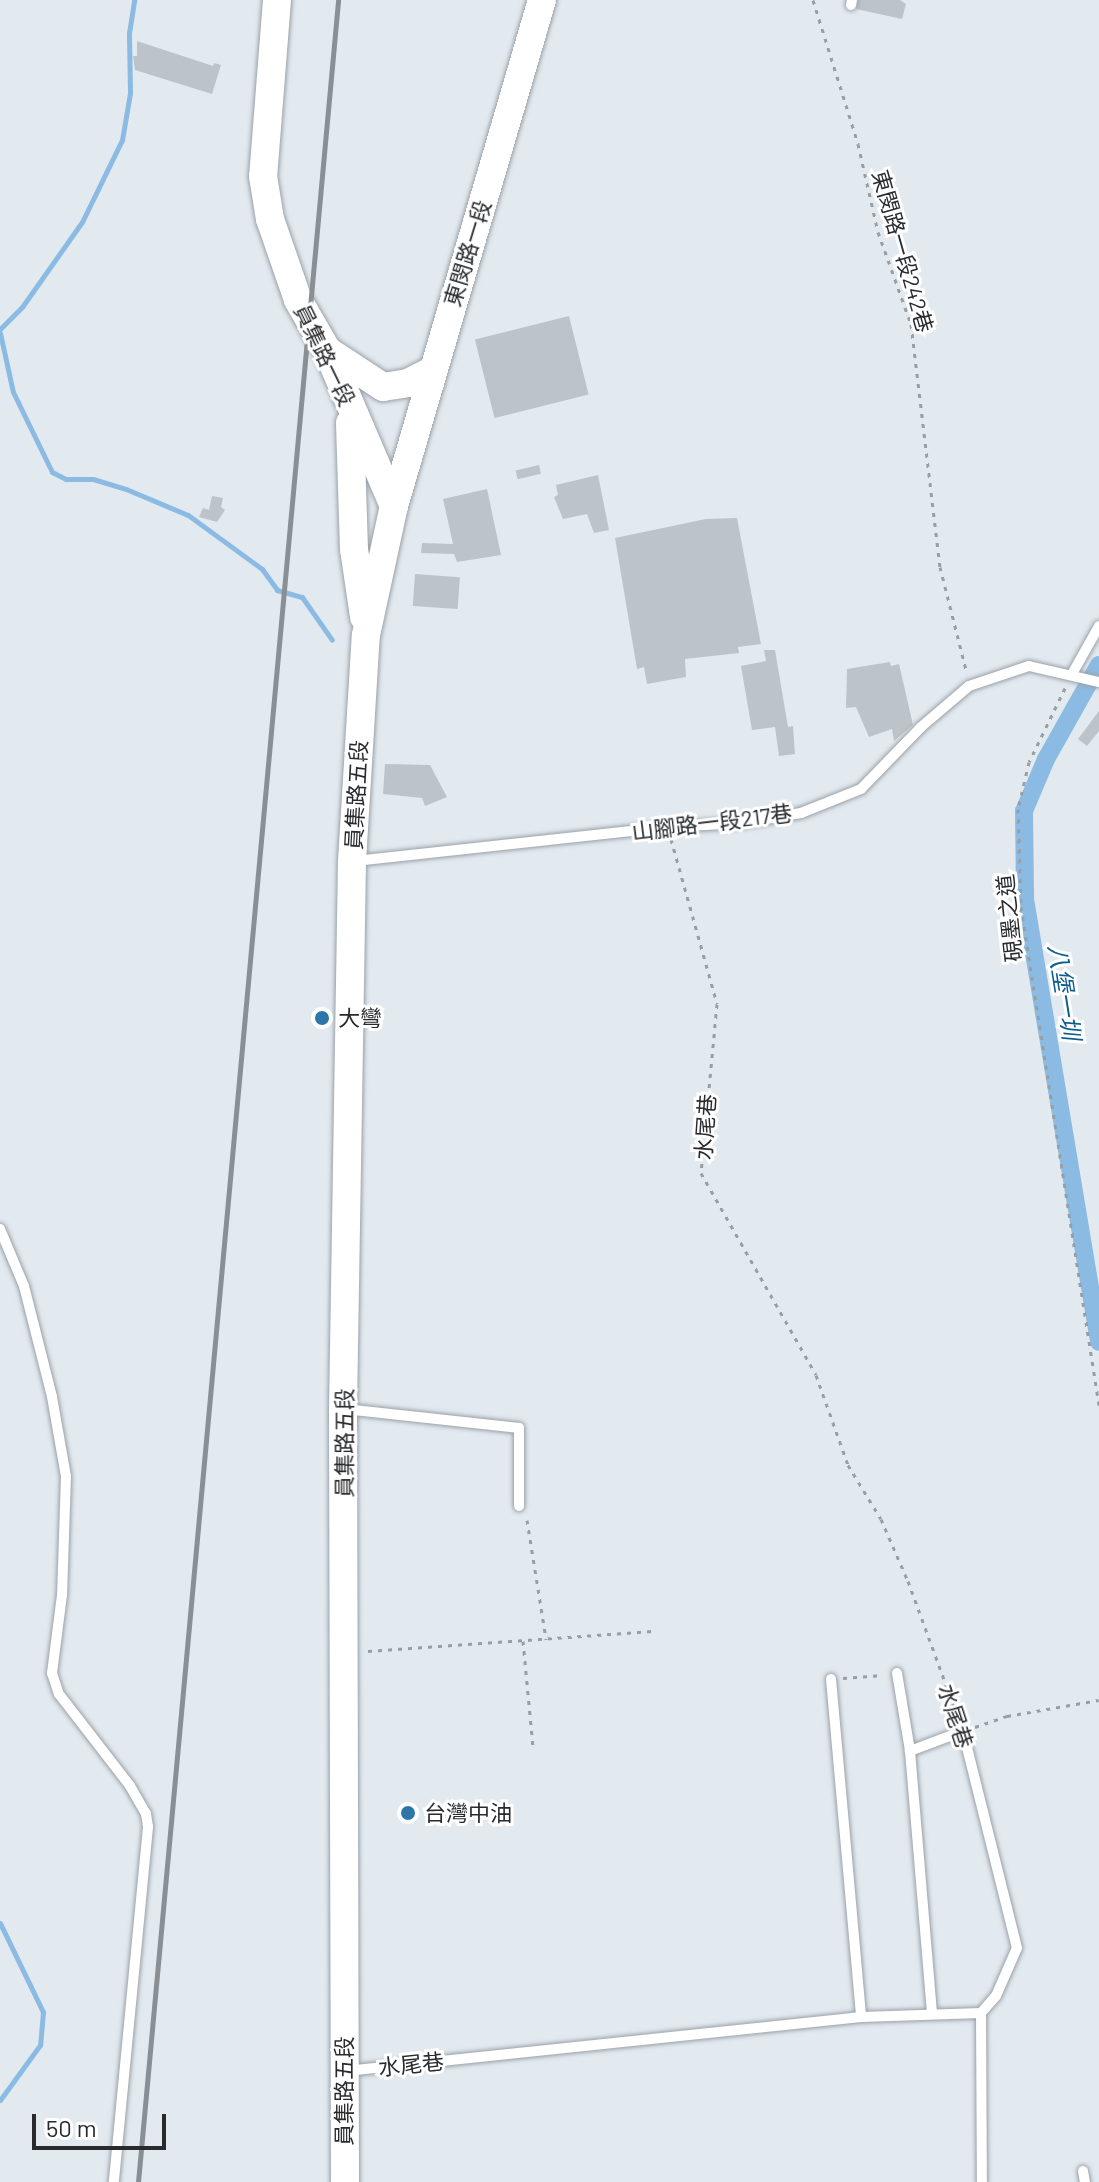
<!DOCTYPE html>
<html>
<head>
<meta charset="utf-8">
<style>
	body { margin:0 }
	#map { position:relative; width:1099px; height:2182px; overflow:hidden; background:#e2eaf0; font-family:Barlow,"Noto Sans TC",sans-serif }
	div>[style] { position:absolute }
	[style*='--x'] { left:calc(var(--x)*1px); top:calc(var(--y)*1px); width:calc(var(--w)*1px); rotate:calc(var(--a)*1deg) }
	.stream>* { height:5px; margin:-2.5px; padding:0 2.5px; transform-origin:2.5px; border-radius:2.5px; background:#8bbbe3 }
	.canal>* { height:18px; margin:-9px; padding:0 9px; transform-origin:9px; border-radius:9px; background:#8bbbe3 }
	.building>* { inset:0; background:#bcc3c9; transform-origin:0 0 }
	.path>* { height:3px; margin-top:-1.5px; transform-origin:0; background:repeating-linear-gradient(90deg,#989ea2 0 4px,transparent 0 10px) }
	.roads { filter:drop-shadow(0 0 2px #9aa1a7) drop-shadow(0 0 2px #9aa1a7) }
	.lane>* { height:10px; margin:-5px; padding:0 5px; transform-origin:5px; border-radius:5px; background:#fff }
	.secondary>* { height:28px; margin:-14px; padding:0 14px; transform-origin:14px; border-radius:14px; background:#fff }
	.rail>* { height:5px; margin:-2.5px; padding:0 2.5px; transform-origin:2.5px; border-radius:2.5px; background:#8a8f93 }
	.dots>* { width:22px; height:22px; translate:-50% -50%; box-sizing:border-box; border:4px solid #fff; border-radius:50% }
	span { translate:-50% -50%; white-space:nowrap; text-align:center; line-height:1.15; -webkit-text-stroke:6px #fff; paint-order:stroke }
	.street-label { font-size:22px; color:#282a2d }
	.poi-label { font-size:22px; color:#282a2d }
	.left { translate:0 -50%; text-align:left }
	.water-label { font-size:24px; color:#0d5d8e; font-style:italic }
	.scale { position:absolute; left:32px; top:2114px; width:134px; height:36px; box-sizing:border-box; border:4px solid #282a2d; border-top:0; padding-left:10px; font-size:24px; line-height:28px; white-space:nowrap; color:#282a2d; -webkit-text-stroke:6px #fff; paint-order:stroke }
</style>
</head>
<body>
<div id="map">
	<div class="stream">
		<i style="--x:0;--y:329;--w:31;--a:-45"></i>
		<i style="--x:22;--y:307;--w:104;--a:-54.8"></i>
		<i style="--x:82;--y:222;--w:91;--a:-64"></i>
		<i style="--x:122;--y:140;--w:48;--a:-80.3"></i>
		<i style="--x:130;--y:93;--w:60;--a:-91"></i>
		<i style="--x:129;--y:33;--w:33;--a:-81"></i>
		<i style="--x:0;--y:333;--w:60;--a:77.6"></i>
		<i style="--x:13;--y:392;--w:89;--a:64"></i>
		<i style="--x:52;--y:472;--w:16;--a:27"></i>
		<i style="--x:66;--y:479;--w:27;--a:0"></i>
		<i style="--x:93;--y:479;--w:34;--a:17"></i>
		<i style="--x:126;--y:489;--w:67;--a:22.8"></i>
		<i style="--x:188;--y:515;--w:92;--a:36.1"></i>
		<i style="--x:262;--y:569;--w:26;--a:54"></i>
		<i style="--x:277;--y:590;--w:26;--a:16"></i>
		<i style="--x:302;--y:597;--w:52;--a:55.1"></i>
		<i style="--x:0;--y:1923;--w:99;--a:64.2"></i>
		<i style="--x:43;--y:2012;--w:33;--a:95"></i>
		<i style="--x:40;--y:2045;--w:68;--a:126"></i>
	</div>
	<div class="canal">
		<i style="--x:1099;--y:665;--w:108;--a:119.4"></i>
		<i style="--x:1046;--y:759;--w:56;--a:112.9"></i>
		<i style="--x:1024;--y:811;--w:88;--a:89.3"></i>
		<i style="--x:1025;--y:899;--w:449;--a:80.5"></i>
	</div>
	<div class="building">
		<i style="clip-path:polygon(858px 0,900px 0,906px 4px,902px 19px,856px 9px)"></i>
		<i style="clip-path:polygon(137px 41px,213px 66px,214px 63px,221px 65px,212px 94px,135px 70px,133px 56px,137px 56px)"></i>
		<i style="left:569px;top:316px;width:81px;height:97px;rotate:76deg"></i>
		<i style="left:539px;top:465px;width:9px;height:24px;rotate:77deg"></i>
		<i style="clip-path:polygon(598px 475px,609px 530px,594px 533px,587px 514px,563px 519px,554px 497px,558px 495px,556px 485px)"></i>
		<i style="clip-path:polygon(487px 489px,501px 555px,457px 562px,454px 554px,421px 553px,422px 543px,453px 544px,443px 499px)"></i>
		<i style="clip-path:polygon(212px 496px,223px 498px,221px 507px,225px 510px,217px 522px,199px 517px,203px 508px,209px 510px)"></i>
		<i style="clip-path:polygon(737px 518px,761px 644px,738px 647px,739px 653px,685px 659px,686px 677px,647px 684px,644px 667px,637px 669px,615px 538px,706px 519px)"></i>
		<i style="left:415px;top:574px;width:45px;height:32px;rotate:4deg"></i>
		<i style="clip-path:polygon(764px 650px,775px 650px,788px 727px,793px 726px,795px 754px,779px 756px,775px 727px,752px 730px,741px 666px,766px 661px)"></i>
		<i style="clip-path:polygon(890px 662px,891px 666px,899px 664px,913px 725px,894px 741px,892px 729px,869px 737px,856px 707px,846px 708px,847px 669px)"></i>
		<i style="clip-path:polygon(1099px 711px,1099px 731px,1087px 746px,1078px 739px)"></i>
		<i style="clip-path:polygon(385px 764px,430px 765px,447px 797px,425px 806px,422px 798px,383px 794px)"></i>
	</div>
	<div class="path">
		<i style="--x:813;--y:0;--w:151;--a:72.6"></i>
		<i style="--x:858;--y:144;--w:90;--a:77.2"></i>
		<i style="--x:878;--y:232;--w:98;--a:70.3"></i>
		<i style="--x:911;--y:324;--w:245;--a:83.2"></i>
		<i style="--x:940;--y:567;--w:110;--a:75.8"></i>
		<i style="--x:1065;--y:688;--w:82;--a:115.9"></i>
		<i style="--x:1029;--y:762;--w:48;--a:103.2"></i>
		<i style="--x:1018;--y:809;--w:98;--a:88.2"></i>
		<i style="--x:1021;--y:907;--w:504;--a:81.1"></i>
		<i style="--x:671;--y:839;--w:171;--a:74.4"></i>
		<i style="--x:717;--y:1004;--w:170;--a:95.4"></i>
		<i style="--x:701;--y:1173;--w:232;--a:60.3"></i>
		<i style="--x:816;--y:1375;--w:96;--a:70.4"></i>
		<i style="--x:848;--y:1465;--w:63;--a:58.6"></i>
		<i style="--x:881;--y:1519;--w:68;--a:66.5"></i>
		<i style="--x:908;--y:1581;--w:148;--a:69.9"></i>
		<i style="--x:527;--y:1520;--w:121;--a:80.9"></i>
		<i style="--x:523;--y:1641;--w:106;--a:84.6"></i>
		<i style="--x:368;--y:1651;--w:289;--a:-4"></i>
		<i style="--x:843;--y:1678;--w:40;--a:-4.3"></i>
		<i style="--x:975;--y:1727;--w:34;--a:-19"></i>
		<i style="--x:1007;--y:1716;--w:93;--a:-9.9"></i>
	</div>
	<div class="roads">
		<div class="lane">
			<i style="--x:851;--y:5;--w:5;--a:-79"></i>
			<i style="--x:1072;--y:674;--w:55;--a:-60.6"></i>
			<i style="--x:355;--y:861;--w:315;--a:-6.2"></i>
			<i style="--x:668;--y:827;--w:74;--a:-3.1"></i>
			<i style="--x:742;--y:823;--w:60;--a:-9.6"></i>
			<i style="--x:801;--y:813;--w:65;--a:-21.8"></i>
			<i style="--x:861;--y:789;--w:86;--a:-45.9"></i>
			<i style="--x:921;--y:727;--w:63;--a:-40.5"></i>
			<i style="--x:969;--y:686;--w:63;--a:-18.4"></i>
			<i style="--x:1029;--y:666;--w:72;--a:12.9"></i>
			<i style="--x:0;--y:1229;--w:62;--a:67.2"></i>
			<i style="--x:24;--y:1286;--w:114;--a:75.8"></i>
			<i style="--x:52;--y:1397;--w:80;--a:80"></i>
			<i style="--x:66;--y:1476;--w:119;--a:91.9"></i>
			<i style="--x:62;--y:1595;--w:79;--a:97.3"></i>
			<i style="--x:52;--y:1673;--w:22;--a:72"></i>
			<i style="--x:59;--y:1694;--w:116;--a:52.3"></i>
			<i style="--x:130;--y:1786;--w:32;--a:60"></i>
			<i style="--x:146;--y:1814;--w:13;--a:81"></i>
			<i style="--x:148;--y:1827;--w:357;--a:95.5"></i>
			<i style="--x:345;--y:1409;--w:175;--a:6.2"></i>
			<i style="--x:519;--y:1428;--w:78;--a:90"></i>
			<i style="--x:897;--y:1673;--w:79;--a:80.5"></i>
			<i style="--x:910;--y:1751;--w:262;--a:85.2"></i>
			<i style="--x:831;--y:1679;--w:339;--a:84.9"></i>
			<i style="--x:981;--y:2013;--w:169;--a:89.7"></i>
			<i style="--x:346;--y:2071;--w:518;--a:-5.99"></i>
			<i style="--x:861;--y:2017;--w:120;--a:-1.9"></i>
			<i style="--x:981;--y:2013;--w:23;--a:-49"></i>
			<i style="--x:996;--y:1996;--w:52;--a:-66.4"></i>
			<i style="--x:1017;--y:1948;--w:224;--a:-104"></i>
			<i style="--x:963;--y:1731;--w:57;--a:159.3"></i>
			<i style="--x:1083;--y:2171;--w:11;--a:80"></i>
		</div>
		<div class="secondary">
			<i style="--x:277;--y:0;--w:177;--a:94.5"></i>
			<i style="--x:263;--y:176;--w:44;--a:80.8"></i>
			<i style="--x:270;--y:219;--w:86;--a:70.9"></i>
			<i style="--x:298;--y:300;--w:58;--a:59.9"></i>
			<i style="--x:327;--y:350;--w:170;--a:66.8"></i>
			<i style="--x:328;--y:351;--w:66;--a:33.2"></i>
			<i style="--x:383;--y:387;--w:25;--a:-9"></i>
			<i style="--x:408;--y:383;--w:28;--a:-27"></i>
			<i style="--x:350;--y:423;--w:126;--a:88.2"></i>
			<i style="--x:354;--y:549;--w:69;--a:81.6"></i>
			<i style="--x:345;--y:2182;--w:773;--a:-90.15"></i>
			<i style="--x:343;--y:1409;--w:548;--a:-89.06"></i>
			<i style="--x:352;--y:861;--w:226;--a:-86.5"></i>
			<i style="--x:366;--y:635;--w:132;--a:-77.8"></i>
			<i style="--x:394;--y:506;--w:527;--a:-73.7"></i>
		</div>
	</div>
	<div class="rail">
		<i style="--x:138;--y:2182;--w:2191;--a:-84.76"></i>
	</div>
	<div class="dots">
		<i style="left:322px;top:1018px;background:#2d76aa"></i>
		<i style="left:408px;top:1813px;background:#2d76aa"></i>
	</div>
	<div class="street-label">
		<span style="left:903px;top:251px;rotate:74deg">東閔路一段242巷</span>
		<span style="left:467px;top:253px;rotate:-73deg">東閔路一段</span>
		<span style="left:325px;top:355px;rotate:64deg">員集路一段</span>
		<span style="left:356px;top:795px;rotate:-87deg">員集路五段</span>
		<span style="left:712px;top:822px;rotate:-7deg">山腳路一段217巷</span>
		<span style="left:1009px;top:918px;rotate:-96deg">硯墨之道</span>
		<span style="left:705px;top:1127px;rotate:-86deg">水尾巷</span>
		<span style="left:344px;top:1443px;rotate:-90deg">員集路五段</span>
		<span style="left:956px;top:1716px;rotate:72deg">水尾巷</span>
		<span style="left:411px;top:2064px;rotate:-6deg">水尾巷</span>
		<span style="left:344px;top:2091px;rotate:-90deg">員集路五段</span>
	</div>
	<div class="poi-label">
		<span class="left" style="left:338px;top:1018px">大彎</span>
		<span class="left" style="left:424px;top:1813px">台灣中油</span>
	</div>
	<div class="water-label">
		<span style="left:1065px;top:992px;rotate:81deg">八堡一圳</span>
	</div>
	<div class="scale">50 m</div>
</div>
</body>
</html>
